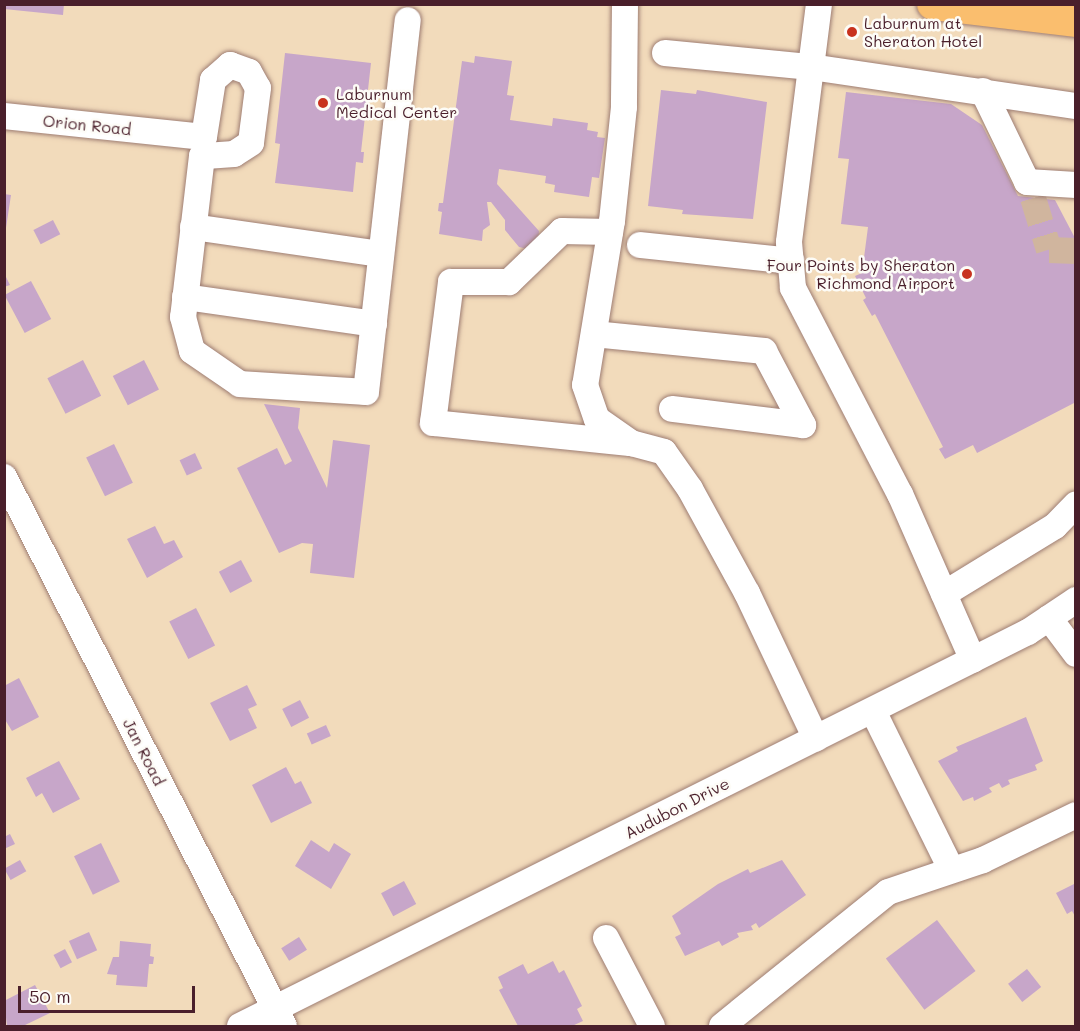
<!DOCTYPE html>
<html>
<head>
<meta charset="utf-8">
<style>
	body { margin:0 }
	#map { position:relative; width:1080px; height:1031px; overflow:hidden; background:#f2dbbb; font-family:Mali,sans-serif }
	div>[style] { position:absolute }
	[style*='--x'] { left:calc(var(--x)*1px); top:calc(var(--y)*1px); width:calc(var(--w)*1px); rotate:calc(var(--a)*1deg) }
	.building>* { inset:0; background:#c7a6c9; transform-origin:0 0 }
	.minor-tunnel>* { height:26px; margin-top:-13px; transform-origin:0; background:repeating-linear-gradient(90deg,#d0b59e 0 26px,transparent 0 39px) }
	.roads { filter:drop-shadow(0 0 2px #9e7d73) drop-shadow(0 0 2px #9e7d73) }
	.minor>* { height:26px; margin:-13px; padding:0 13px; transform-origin:13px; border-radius:13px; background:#fff }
	.major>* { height:32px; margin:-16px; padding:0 16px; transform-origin:16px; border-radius:16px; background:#fabe6e }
	.dots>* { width:16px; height:16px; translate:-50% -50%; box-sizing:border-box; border:3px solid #fdfcf7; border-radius:50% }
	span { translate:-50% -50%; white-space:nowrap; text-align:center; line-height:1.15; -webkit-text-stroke:5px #fdfcf7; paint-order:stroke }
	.poi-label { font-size:16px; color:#4a1f2b }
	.left { translate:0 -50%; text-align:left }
	.right { translate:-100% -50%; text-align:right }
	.street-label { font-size:16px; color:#4a1f2b }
	.frame { position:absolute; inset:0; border:6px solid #4a1f2b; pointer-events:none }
	.scale { position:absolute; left:18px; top:986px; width:177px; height:27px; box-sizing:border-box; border:3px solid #4a1f2b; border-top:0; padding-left:8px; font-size:18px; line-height:21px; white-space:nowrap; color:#4a1f2b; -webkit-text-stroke:4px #fdfcf7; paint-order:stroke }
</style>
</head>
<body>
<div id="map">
	<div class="building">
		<i style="clip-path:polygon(4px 4px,64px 4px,63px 15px,4px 9px)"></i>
		<i style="clip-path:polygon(285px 53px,371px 63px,361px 152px,364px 152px,363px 163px,356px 162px,353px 192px,275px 183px,280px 144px,275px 143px)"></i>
		<i style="clip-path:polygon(475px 56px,512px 61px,507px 95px,514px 96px,510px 120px,552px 126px,553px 118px,588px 123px,587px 130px,598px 132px,597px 137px,605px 138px,599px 178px,592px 177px,589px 197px,554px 192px,555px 185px,545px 183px,546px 176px,499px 169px,497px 184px,539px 231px,538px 241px,528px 249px,519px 247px,505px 230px,505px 220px,491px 202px,487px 202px,490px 225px,483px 230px,482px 241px,439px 234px,442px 212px,438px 211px,439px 203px,443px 203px,462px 61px,474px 63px)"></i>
		<i style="clip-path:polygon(661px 90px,696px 94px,697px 90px,767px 102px,753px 219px,682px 214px,683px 210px,648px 206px)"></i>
		<i style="clip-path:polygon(846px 92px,951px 104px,982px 125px,1018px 196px,1055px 200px,1076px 240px,1076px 402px,977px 453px,973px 445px,945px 459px,939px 449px,943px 447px,875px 314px,872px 316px,863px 300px,866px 298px,855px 276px,862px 273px,868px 227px,841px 224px,849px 159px,838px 158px)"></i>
		<i style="clip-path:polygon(4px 194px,11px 195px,6px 228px,4px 228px)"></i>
		<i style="left:53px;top:220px;width:16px;height:22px;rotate:63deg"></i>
		<i style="clip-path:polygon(4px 273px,10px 285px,4px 287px)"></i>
		<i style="left:31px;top:281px;width:43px;height:30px;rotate:62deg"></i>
		<i style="left:83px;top:360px;width:40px;height:40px;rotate:63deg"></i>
		<i style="left:144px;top:360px;width:33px;height:35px;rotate:63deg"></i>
		<i style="clip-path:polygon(264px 404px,300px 408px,298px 428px,327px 488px,333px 440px,370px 445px,354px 578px,310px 573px,313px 544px,302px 543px,279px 553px,237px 468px,277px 448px,285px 465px,292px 461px)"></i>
		<i style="left:114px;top:444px;width:43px;height:31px;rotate:64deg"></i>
		<i style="left:195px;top:453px;width:17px;height:17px;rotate:65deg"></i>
		<i style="clip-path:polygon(155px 526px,164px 544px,174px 540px,183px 557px,147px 578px,127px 539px)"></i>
		<i style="left:241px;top:560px;width:24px;height:25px;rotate:62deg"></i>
		<i style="left:196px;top:608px;width:42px;height:30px;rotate:63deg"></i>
		<i style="clip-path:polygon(19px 678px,39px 717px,12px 731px,4px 718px,4px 686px)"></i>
		<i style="clip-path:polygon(247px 685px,257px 705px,248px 709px,257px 728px,230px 741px,210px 703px)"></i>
		<i style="left:300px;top:700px;width:20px;height:20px;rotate:63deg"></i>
		<i style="clip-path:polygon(1026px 717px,1043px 761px,1035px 765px,1037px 770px,1008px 780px,1010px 784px,1002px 788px,999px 783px,989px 788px,992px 792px,974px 801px,973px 797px,963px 801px,938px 761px,958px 751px,956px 747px)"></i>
		<i style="left:326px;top:725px;width:12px;height:21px;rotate:66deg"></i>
		<i style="clip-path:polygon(59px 761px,80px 799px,53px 813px,42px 793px,36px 797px,26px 778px)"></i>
		<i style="clip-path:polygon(286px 767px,295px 784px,301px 781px,312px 803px,271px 823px,252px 785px)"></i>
		<i style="clip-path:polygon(10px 834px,15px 844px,4px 849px,4px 837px)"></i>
		<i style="clip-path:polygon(311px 840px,329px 852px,334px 843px,351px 854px,331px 889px,295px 866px)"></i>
		<i style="left:101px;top:843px;width:43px;height:30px;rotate:64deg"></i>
		<i style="left:20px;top:860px;width:13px;height:18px;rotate:61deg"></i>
		<i style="clip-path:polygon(782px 860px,806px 895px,759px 928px,756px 923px,751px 926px,753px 930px,737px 933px,739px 937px,722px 946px,719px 941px,685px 956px,675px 937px,681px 934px,672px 916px,718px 884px,748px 869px,750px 873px)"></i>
		<i style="left:404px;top:881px;width:26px;height:26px;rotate:62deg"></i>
		<i style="clip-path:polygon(1076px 883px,1076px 918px,1072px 911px,1067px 914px,1056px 893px)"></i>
		<i style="left:937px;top:920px;width:64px;height:64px;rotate:53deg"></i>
		<i style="left:89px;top:932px;width:20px;height:22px;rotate:66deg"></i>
		<i style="left:299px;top:937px;width:15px;height:21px;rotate:58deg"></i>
		<i style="clip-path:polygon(120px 941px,151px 944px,150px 956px,154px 957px,153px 964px,149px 964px,147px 987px,116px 985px,117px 975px,107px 974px,113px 957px,119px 957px)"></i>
		<i style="left:65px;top:949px;width:15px;height:13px;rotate:62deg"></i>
		<i style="clip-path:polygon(553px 961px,559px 973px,564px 970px,582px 1006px,577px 1009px,583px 1021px,572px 1026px,518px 1026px,499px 990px,503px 988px,498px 977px,523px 964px,528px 974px)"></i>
		<i style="left:1027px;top:969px;width:23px;height:24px;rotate:52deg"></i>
		<i style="clip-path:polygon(35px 985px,50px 1013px,23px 1026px,7px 1026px,4px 1001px)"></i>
	</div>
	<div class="minor-tunnel">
		<i style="--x:1033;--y:198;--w:54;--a:72.9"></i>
		<i style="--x:1049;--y:250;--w:27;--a:2"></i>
	</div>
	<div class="roads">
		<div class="minor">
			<i style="--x:625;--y:4;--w:103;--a:90.6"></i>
			<i style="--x:624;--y:107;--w:115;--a:96"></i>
			<i style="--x:612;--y:221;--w:166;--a:99.3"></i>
			<i style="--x:585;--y:385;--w:36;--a:71"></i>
			<i style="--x:597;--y:419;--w:42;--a:35.2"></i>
			<i style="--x:631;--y:443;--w:34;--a:15"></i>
			<i style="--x:664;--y:452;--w:45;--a:54.9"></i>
			<i style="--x:690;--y:489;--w:119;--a:61.3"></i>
			<i style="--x:747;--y:593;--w:161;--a:64.7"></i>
			<i style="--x:819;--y:4;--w:240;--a:97.2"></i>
			<i style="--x:789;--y:242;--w:46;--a:85"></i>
			<i style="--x:793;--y:288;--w:232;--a:62.6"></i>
			<i style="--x:900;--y:494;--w:181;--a:66.3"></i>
			<i style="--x:665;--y:53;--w:147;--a:5.5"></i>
			<i style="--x:811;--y:67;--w:268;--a:8.4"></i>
			<i style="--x:983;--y:91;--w:101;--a:64.2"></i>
			<i style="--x:1027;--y:182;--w:49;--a:3.5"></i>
			<i style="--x:4;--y:116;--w:201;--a:6"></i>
			<i style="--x:204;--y:137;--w:58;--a:-81"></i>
			<i style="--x:213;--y:80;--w:23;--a:-41"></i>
			<i style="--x:230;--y:65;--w:20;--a:20"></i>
			<i style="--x:249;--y:72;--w:18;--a:61"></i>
			<i style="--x:258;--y:88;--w:55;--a:97.3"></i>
			<i style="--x:251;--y:143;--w:20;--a:147"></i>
			<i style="--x:234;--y:154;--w:32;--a:176"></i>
			<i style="--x:202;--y:156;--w:162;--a:96.7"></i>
			<i style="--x:183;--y:317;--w:35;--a:75"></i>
			<i style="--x:192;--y:351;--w:58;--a:34.5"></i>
			<i style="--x:240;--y:384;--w:126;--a:3.6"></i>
			<i style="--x:366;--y:392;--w:374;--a:-83.6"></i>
			<i style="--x:193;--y:227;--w:190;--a:8.2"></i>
			<i style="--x:610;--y:232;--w:48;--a:-178.8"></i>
			<i style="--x:562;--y:231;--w:74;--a:136.1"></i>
			<i style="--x:509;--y:282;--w:58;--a:180"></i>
			<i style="--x:451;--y:282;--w:142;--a:97.3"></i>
			<i style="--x:433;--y:423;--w:197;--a:5.8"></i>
			<i style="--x:640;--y:245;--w:152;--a:6"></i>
			<i style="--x:185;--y:297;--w:191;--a:8.1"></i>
			<i style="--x:594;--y:334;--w:171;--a:5.7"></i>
			<i style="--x:764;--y:351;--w:84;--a:62.2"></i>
			<i style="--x:803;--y:425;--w:132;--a:-173"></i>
			<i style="--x:4;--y:477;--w:616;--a:62.98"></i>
			<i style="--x:944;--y:594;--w:130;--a:-31.5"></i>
			<i style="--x:1055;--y:526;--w:30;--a:-46"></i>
			<i style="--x:1049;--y:618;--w:45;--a:53.1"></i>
			<i style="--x:873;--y:711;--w:176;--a:63.7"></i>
			<i style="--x:606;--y:938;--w:99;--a:62.4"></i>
			<i style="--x:240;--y:1026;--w:881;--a:-26.57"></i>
			<i style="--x:1028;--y:632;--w:58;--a:-33.7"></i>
			<i style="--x:722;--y:1026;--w:213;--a:-38.9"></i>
			<i style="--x:888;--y:892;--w:100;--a:-18.6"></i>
			<i style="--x:983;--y:860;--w:103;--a:-25.8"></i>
		</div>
		<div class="major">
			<i style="--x:933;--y:4;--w:144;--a:6.8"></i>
		</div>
	</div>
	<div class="dots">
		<i style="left:852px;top:32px;background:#c8321e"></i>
		<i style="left:323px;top:103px;background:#c8321e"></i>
		<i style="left:967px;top:274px;background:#c8321e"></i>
	</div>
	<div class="poi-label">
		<span class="left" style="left:864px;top:32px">Laburnum at<br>Sheraton Hotel</span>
		<span class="left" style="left:336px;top:103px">Laburnum<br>Medical Center</span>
		<span class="right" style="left:955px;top:274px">Four Points by Sheraton<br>Richmond Airport</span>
	</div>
	<div class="street-label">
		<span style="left:87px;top:125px;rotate:6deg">Orion Road</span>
		<span style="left:144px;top:752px;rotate:63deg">Jan Road</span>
		<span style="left:677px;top:808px;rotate:-27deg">Audubon Drive</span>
	</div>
	<div class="frame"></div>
	<div class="scale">50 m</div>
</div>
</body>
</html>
